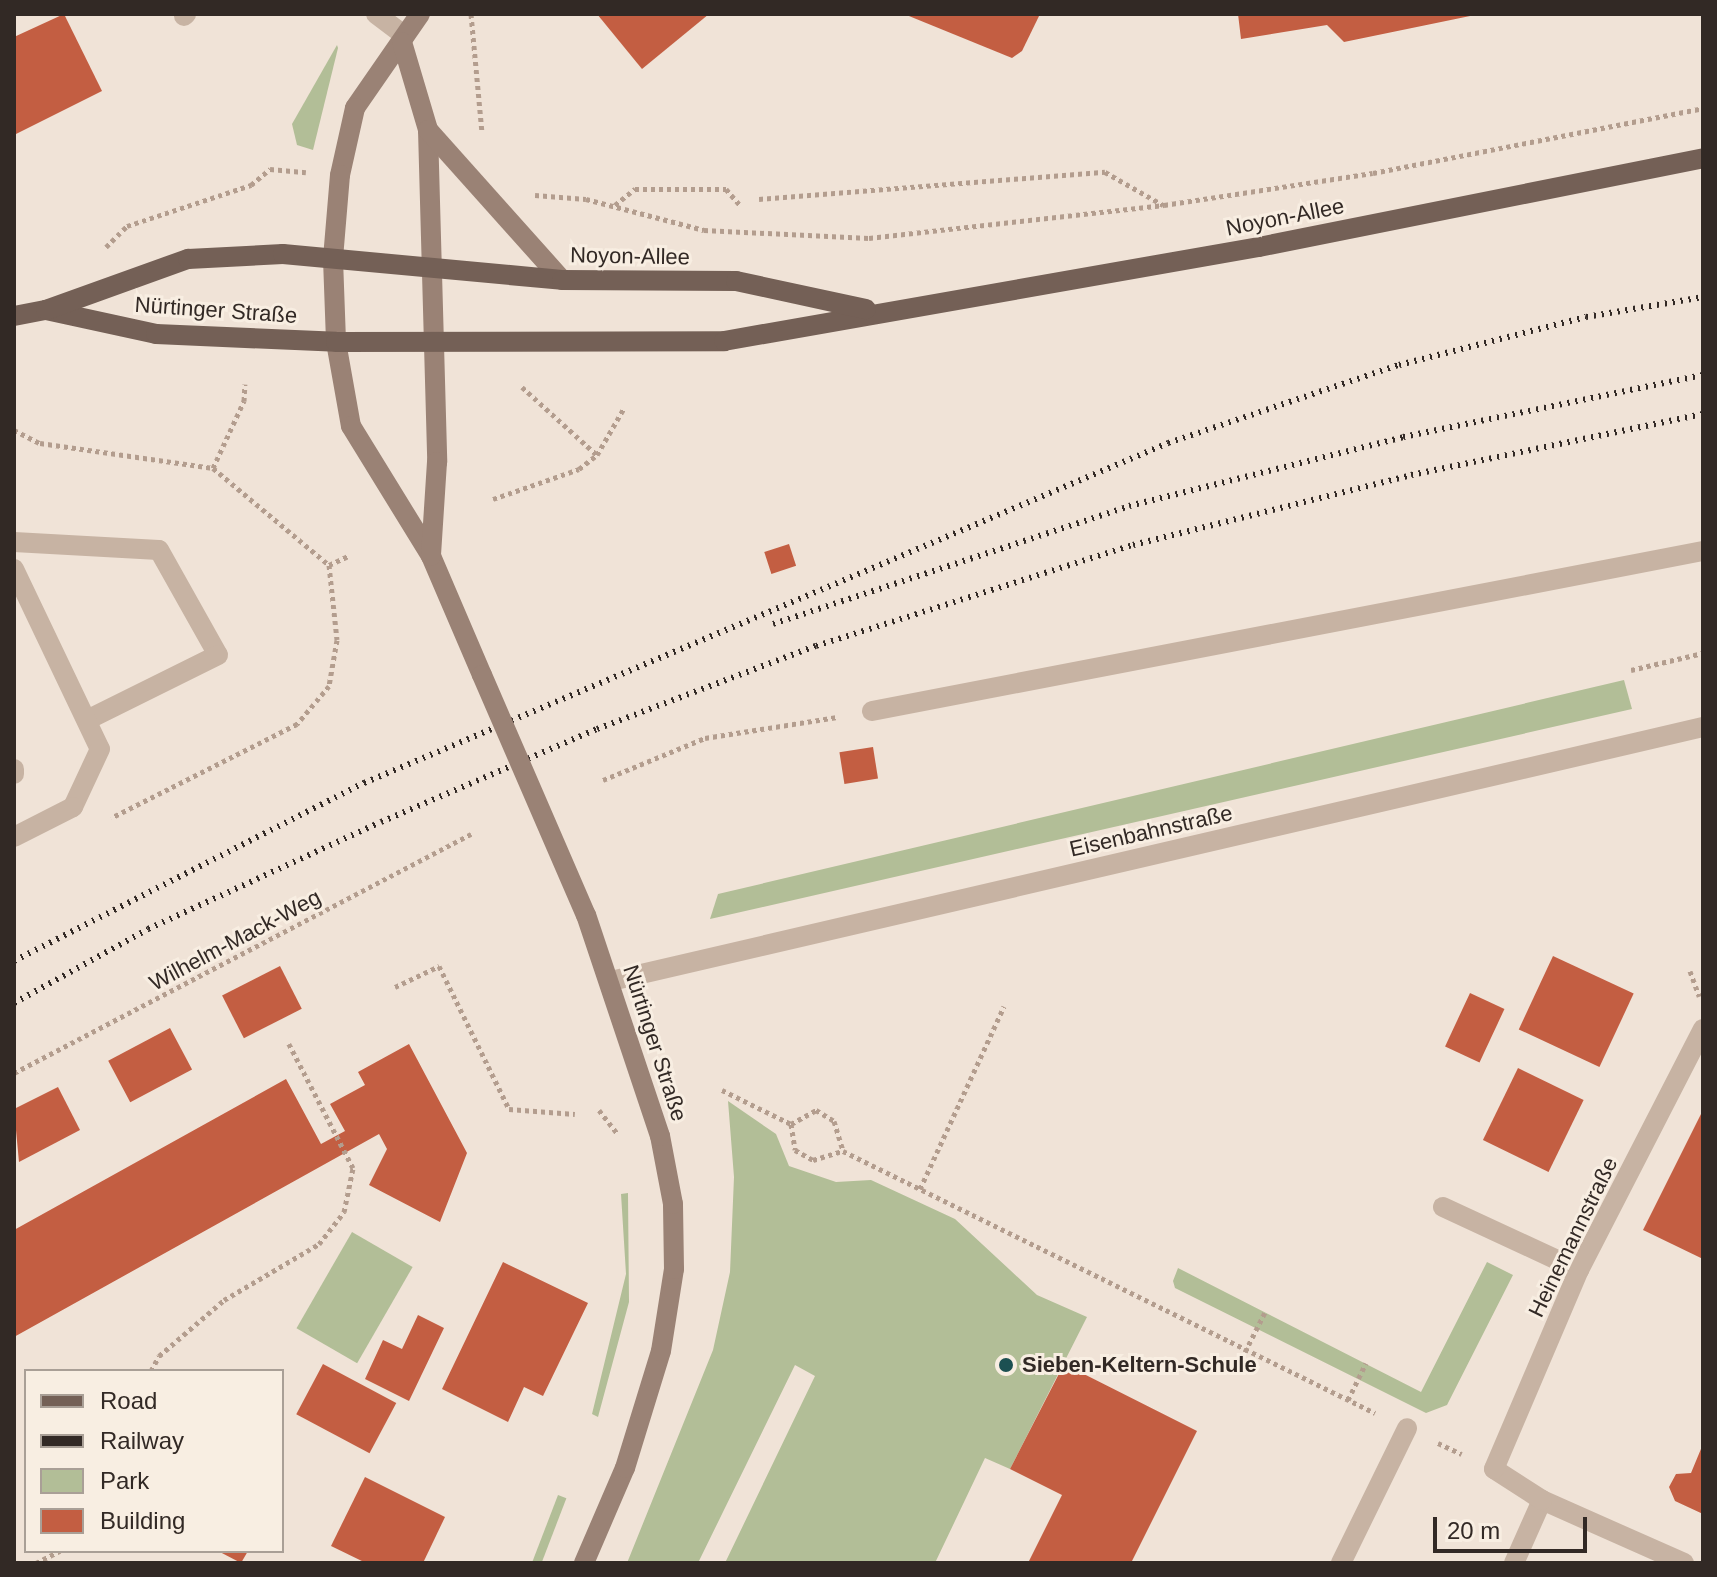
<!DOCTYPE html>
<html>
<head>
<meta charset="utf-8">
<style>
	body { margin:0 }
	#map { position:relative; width:1717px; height:1577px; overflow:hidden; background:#f0e3d7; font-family:Arial,sans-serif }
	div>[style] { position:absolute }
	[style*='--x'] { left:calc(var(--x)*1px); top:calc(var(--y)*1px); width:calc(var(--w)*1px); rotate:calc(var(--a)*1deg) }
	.green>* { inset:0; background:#b2be97; transform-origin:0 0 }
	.building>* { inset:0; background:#c35e42; transform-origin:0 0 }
	.path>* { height:5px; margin-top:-2.5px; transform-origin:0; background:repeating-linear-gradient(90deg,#b39d8e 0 4px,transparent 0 8px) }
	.service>* { height:20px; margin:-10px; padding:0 10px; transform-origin:10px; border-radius:10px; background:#c7b3a3 }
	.pedestrian>* { height:20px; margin:-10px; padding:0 10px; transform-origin:10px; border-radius:10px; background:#c7b3a3 }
	.minor>* { height:20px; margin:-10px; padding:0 10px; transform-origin:10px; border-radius:10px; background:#c7b3a3 }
	.secondary>* { height:20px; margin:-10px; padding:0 10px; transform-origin:10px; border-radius:10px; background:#9a8275 }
	.primary>* { height:20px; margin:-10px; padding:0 10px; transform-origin:10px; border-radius:10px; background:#746056 }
	.rail>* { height:6px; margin-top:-3px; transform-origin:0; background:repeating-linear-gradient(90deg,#322925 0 2px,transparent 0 8px) }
	.secondary-bridge>* { height:20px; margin:-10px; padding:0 10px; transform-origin:10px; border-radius:10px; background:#9a8275 }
	.dots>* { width:22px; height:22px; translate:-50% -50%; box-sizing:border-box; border:4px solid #f8eee2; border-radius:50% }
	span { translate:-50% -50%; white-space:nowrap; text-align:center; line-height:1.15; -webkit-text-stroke:6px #f8eee2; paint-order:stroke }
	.street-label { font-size:22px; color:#322925 }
	.poi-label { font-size:22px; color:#322925; font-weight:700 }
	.left { translate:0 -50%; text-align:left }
	.frame { position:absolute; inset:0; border:16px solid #322925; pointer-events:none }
	.legend { position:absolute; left:24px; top:1369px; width:260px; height:184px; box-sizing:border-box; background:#f8eee2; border:2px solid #a99f96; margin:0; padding:10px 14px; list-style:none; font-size:24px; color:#322925 }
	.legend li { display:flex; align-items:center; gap:16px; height:40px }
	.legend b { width:40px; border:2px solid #a99f96 }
	.scale { position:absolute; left:1433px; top:1517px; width:154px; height:36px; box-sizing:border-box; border:4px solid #322925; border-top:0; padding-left:10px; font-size:24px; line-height:28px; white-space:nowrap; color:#322925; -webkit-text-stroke:6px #f8eee2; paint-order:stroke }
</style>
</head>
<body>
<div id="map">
	<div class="green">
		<i style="clip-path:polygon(337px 45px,338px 48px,313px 150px,297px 145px,292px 124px)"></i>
		<i style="clip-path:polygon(1624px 680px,1632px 709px,710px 919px,718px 894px)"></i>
		<i style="clip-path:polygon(728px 1101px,776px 1134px,789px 1166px,836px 1182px,871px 1180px,955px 1219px,1037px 1295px,1087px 1317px,1010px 1469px,985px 1458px,935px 1563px,725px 1563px,815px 1376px,795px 1365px,698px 1563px,627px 1563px,713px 1350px,730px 1272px,734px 1177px)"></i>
		<i style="clip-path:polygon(628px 1193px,629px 1302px,598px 1417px,592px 1414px,626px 1274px,621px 1194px)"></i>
		<i style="left:352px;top:1232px;width:70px;height:111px;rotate:30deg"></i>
		<i style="clip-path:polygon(1487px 1262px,1513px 1275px,1447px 1405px,1426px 1413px,1175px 1288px,1173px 1281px,1178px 1268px,1421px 1392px)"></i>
		<i style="left:558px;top:1495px;width:9px;height:75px;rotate:21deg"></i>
	</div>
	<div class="building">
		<i style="clip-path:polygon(64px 14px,102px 91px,14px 135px,14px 37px)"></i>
		<i style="clip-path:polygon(597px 14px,709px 14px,642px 69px)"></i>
		<i style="clip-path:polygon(904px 14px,1040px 14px,1022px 51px,1012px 58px)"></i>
		<i style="clip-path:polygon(1238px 14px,1475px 14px,1475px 15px,1344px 42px,1327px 25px,1241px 39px)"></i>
		<i style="left:789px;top:544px;width:23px;height:26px;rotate:72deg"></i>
		<i style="left:873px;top:747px;width:32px;height:34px;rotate:81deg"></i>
		<i style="left:1553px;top:956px;width:89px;height:81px;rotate:25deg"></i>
		<i style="left:280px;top:966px;width:48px;height:65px;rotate:63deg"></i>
		<i style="left:1470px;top:993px;width:38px;height:59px;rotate:25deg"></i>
		<i style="left:170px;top:1028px;width:47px;height:70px;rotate:62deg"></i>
		<i style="clip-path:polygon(409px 1044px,467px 1153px,440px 1222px,369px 1185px,387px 1149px,379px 1134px,14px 1337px,14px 1230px,286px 1079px,321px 1144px,345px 1131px,330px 1104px,365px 1085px,358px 1072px)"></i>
		<i style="left:1518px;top:1068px;width:73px;height:80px;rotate:26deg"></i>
		<i style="clip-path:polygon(58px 1087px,80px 1130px,19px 1162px,14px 1109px)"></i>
		<i style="clip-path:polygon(1703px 1110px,1703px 1259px,1643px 1230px)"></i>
		<i style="clip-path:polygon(503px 1262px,588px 1303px,543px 1396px,524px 1387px,508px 1422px,442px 1389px)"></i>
		<i style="clip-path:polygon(418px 1315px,444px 1328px,409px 1401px,365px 1379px,383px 1340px,402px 1349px)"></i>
		<i style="left:323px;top:1364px;width:83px;height:57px;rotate:28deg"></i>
		<i style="clip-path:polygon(1064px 1364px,1197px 1431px,1131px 1563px,1028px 1563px,1062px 1495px,1010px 1469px)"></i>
		<i style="clip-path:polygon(1703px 1444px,1703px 1514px,1675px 1501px,1669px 1487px,1676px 1474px,1691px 1473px)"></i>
		<i style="clip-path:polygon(365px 1477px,445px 1517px,423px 1563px,366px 1563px,331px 1546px)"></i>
		<i style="clip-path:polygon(218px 1551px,248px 1551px,241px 1563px)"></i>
	</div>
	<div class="path">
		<i style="--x:471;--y:14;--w:119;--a:84.7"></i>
		<i style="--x:535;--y:195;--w:51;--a:4.5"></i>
		<i style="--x:586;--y:199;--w:122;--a:14.7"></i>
		<i style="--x:704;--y:230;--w:165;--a:2.8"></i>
		<i style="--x:869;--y:238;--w:297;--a:-6.4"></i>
		<i style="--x:1164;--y:205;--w:211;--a:-8.7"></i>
		<i style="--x:1373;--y:173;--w:336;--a:-11.1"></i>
		<i style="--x:759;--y:199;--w:347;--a:-4.5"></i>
		<i style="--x:1105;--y:172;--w:67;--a:29.6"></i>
		<i style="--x:615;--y:205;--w:26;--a:-39"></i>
		<i style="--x:635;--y:189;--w:91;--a:0"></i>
		<i style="--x:726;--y:189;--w:21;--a:49"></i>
		<i style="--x:106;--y:247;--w:30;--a:-45"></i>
		<i style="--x:127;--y:226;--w:131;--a:-18.3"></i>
		<i style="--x:251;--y:185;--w:25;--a:-40"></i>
		<i style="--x:270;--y:169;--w:36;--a:5"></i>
		<i style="--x:522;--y:387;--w:101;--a:42.2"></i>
		<i style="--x:14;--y:430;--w:29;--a:27"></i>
		<i style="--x:40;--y:443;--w:175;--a:8.2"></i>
		<i style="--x:213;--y:468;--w:151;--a:39.9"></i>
		<i style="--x:329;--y:565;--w:75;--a:83.9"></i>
		<i style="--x:337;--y:640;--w:47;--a:99.9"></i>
		<i style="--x:329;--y:686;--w:50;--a:130.1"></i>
		<i style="--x:297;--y:724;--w:208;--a:153.2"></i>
		<i style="--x:213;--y:468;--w:74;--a:-65.2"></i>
		<i style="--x:244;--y:401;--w:17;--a:-87"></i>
		<i style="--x:493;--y:499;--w:91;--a:-19.2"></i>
		<i style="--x:579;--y:469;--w:23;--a:-38"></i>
		<i style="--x:597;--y:455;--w:54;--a:-60.1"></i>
		<i style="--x:329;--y:565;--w:21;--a:-25"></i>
		<i style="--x:1631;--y:670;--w:74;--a:-13.3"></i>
		<i style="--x:603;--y:780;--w:110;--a:-22.4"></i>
		<i style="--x:705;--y:738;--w:134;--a:-9"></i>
		<i style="--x:1690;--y:971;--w:27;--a:70"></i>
		<i style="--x:395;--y:987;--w:49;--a:-25.5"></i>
		<i style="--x:439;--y:966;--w:159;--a:63.9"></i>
		<i style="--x:509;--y:1109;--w:66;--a:4.3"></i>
		<i style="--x:14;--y:1073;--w:516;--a:-27.61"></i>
		<i style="--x:722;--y:1090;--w:77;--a:26.2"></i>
		<i style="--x:791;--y:1124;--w:29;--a:-29"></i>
		<i style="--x:816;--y:1110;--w:21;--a:31"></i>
		<i style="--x:834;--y:1121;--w:31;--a:73"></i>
		<i style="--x:599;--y:1110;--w:31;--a:52"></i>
		<i style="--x:791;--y:1124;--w:26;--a:81"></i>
		<i style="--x:795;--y:1150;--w:21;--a:29"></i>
		<i style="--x:813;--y:1160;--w:31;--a:-17"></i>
		<i style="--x:843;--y:1151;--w:593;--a:26.22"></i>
		<i style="--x:920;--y:1189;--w:201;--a:-65.3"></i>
		<i style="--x:1245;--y:1352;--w:45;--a:-63.4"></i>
		<i style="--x:151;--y:1371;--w:17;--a:-62"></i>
		<i style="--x:159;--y:1356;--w:86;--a:-40.7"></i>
		<i style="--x:224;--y:1300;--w:110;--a:-30.5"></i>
		<i style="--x:319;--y:1244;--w:41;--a:-52"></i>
		<i style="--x:344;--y:1212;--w:45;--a:-78.4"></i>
		<i style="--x:353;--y:1168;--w:140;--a:-117.3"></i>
		<i style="--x:1348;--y:1400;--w:41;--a:-64.1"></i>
		<i style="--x:1438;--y:1443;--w:26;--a:25"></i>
		<i style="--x:36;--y:1563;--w:27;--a:-27"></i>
	</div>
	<div class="service">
		<i style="--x:376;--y:14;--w:36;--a:37"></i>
		<i style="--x:184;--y:16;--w:3;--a:-45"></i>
		<i style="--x:14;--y:542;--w:145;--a:3.2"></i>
		<i style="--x:159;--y:550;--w:120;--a:60.7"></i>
		<i style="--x:218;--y:655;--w:144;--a:153.6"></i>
		<i style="--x:14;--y:569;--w:199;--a:64.5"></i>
		<i style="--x:100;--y:749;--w:64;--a:115"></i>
		<i style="--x:73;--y:807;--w:66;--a:153"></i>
		<i style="--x:872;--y:711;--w:846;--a:-10.9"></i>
		<i style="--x:14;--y:769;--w:5;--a:90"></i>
		<i style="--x:1443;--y:1207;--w:150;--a:24.9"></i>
	</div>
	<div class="pedestrian">
		<i style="--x:1341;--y:1563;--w:150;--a:-63.9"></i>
		<i style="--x:1514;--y:1563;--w:69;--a:-66"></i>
	</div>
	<div class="minor">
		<i style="--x:611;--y:981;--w:1121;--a:-13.09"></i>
		<i style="--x:1684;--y:1563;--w:155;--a:-156.1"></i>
		<i style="--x:1542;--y:1500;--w:57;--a:-147.1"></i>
		<i style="--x:1494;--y:1469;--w:216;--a:-66.9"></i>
		<i style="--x:1579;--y:1270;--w:271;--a:-62.8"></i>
	</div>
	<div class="secondary">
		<i style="--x:420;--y:14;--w:114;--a:124.7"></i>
		<i style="--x:355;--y:108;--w:69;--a:102.6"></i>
		<i style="--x:340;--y:175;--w:84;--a:94.8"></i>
		<i style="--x:333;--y:259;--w:83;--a:87.9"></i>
		<i style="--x:336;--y:342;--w:85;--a:79.9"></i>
		<i style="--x:351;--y:426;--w:153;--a:58.4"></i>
		<i style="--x:431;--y:556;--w:129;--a:66.8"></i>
		<i style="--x:402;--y:42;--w:92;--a:73.5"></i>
		<i style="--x:428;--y:130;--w:332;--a:88.4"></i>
		<i style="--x:437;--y:462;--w:94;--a:93.7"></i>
		<i style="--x:428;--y:130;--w:201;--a:48.2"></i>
		<i style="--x:584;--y:1563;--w:103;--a:-66.7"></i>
		<i style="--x:625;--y:1468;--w:122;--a:-72.9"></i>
		<i style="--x:661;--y:1351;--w:83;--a:-81"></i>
		<i style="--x:674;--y:1269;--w:65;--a:-90.9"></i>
		<i style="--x:673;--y:1204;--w:69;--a:-100.8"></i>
		<i style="--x:660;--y:1136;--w:233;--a:-108.5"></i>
	</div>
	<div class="primary">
		<i style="--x:46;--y:310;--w:113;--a:12.3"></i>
		<i style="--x:156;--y:334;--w:180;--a:2.5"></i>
		<i style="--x:336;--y:342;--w:388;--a:-0.1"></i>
		<i style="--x:724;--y:341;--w:543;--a:-9.97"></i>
		<i style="--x:1259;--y:247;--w:453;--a:-11.3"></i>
		<i style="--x:14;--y:316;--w:33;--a:-11"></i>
		<i style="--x:46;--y:310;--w:151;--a:-19.8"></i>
		<i style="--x:188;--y:259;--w:95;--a:-3"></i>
		<i style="--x:283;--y:254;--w:280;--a:5.3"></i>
		<i style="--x:562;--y:280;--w:174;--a:0.3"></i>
		<i style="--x:736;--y:281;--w:133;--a:12.2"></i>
	</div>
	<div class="rail">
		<i style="--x:773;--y:624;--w:375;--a:-18.3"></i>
		<i style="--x:1129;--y:506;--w:283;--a:-14.1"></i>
		<i style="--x:1403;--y:437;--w:306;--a:-11.7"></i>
		<i style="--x:14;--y:961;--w:393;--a:-27"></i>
		<i style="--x:364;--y:783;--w:873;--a:-22.92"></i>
		<i style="--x:1168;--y:443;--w:244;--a:-18.7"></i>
		<i style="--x:1399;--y:365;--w:193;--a:-14.4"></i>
		<i style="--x:1586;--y:317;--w:119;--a:-9.7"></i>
		<i style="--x:14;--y:1003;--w:153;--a:-28.9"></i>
		<i style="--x:148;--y:929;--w:256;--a:-24.7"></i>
		<i style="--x:381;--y:822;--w:235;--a:-23.3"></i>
		<i style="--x:597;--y:729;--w:234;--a:-20.8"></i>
		<i style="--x:816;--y:646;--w:333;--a:-17.7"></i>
		<i style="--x:1133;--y:545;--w:287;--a:-14.1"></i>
		<i style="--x:1411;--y:475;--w:298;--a:-11.8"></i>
	</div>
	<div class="secondary-bridge">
		<i style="--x:482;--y:675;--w:262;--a:66.6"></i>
	</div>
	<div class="dots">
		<i style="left:1006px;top:1365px;background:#1c5052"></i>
	</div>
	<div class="street-label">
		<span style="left:1285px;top:217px;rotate:-11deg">Noyon-Allee</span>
		<span style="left:630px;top:256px;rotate:1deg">Noyon-Allee</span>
		<span style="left:216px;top:310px;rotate:4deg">Nürtinger Straße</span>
		<span style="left:1151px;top:831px;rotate:-13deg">Eisenbahnstraße</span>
		<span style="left:235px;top:940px;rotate:-28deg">Wilhelm-Mack-Weg</span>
		<span style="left:655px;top:1043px;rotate:72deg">Nürtinger Straße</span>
		<span style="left:1573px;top:1237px;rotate:-64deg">Heinemannstraße</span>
	</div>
	<div class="poi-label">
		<span class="left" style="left:1022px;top:1365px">Sieben-Keltern-Schule</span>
	</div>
	<div class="frame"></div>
	<ul class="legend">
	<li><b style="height:10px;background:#746056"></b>Road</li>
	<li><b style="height:10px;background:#322925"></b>Railway</li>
	<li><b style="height:22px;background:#b2be97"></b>Park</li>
	<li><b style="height:22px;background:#c35e42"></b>Building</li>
	</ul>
	<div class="scale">20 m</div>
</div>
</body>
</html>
